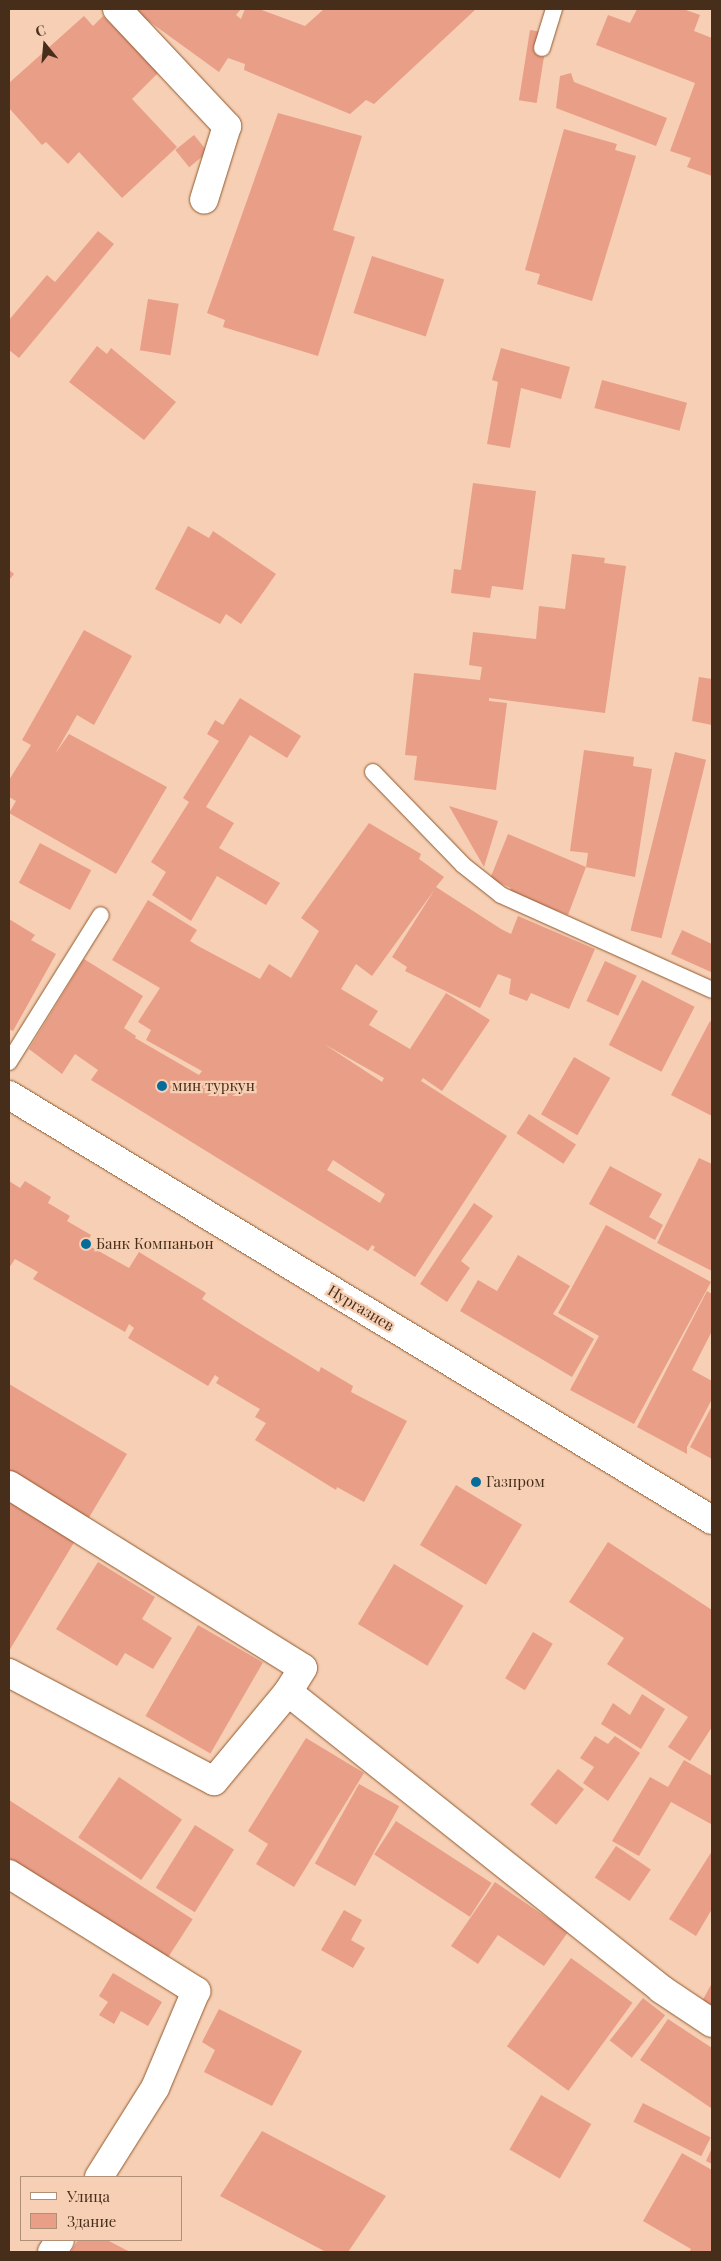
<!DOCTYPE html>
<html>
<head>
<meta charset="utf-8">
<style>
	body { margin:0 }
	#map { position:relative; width:721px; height:2261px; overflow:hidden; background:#f6cfb4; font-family:"Playfair Display",serif }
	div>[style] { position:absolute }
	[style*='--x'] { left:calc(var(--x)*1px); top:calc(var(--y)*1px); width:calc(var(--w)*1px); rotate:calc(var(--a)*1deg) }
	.building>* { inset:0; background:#e99e88; transform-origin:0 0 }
	.roads { filter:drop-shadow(0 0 1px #91592c) drop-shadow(0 0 1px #91592c) }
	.lane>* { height:16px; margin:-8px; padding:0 8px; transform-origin:8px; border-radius:8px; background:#fff }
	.street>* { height:28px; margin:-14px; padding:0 14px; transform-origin:14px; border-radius:14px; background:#fff }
	.secondary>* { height:28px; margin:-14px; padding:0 14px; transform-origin:14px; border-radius:14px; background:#fff }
	.dots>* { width:14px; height:14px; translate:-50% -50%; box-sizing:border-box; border:2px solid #f6cfb4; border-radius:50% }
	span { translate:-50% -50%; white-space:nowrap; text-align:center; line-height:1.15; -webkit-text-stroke:4.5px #f6cfb4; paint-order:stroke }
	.poi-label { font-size:15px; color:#472e1b }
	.left { translate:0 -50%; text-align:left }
	.street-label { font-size:15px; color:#472e1b }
	.frame { position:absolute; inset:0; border:10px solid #472e1b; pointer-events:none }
	.legend { position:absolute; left:20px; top:2176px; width:162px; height:65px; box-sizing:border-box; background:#f6cfb4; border:1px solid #b08f77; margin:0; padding:6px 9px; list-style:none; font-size:15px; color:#472e1b }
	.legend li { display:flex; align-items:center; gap:10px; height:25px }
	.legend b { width:25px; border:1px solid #b08f77 }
	.north { position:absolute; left:20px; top:20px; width:50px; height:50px; -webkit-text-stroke:4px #f6cfb4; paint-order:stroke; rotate:343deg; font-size:14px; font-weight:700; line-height:20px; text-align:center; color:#472e1b }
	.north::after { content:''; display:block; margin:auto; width:18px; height:22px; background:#472e1b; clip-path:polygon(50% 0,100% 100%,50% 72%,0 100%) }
</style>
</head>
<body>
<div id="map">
	<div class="building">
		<i style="clip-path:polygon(132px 9px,241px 9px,236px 15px,241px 19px,245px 9px,259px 9px,305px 26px,324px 9px,476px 9px,374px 104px,366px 100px,350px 114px,244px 70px,245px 64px,228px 58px,219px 72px)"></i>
		<i style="clip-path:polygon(637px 9px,683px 9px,700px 15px,694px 31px,712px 38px,712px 176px,687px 167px,691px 158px,670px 151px,695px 83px,596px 45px,608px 15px,630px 23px)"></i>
		<i style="clip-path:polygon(84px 16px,93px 26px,103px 16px,159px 72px,132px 99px,177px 147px,122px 198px,79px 152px,68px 164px,46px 142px,42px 145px,9px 108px,9px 83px)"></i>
		<i style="left:530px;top:30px;width:18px;height:71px;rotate:9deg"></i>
		<i style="clip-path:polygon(571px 73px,574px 82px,667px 118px,656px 146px,556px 108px,560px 76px)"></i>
		<i style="clip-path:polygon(278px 113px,362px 136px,333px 230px,355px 237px,318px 356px,223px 327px,225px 320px,207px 313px)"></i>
		<i style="clip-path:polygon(564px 129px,617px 144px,615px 150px,636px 156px,592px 301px,537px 284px,540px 274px,525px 270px)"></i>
		<i style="left:194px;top:135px;width:22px;height:24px;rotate:51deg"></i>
		<i style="clip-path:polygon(98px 231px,114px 244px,19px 358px,9px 350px,9px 320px,47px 275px,55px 282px)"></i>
		<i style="left:372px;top:256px;width:76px;height:60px;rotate:18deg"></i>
		<i style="left:148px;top:299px;width:31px;height:52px;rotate:9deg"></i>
		<i style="clip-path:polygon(97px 346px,107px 354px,111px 348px,176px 402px,144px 440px,69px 382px)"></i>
		<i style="clip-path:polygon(501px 348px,570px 367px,561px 399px,521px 388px,510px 448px,487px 444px,498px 382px,492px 380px)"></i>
		<i style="left:602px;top:380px;width:88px;height:29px;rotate:15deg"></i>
		<i style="clip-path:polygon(473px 483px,536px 491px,523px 590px,492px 586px,490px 598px,451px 593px,454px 569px,461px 570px)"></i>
		<i style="clip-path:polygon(188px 526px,209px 538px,213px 531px,276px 574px,241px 624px,226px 614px,220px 624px,155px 589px)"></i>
		<i style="clip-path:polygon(572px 554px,605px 558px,604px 563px,626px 566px,605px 713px,489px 698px,489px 701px,507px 703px,496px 790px,414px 780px,417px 756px,405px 755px,414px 673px,480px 680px,482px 667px,469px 665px,473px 632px,536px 639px,539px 606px,565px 609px)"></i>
		<i style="clip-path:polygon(9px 570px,14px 574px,9px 580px)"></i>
		<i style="clip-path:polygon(84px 630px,132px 656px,94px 725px,77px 715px,55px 754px,69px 734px,167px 787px,116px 874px,9px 813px,16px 801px,9px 797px,9px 780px,31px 745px,22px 740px)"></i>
		<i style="clip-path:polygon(699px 677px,712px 679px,712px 725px,692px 721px)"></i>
		<i style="clip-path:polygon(240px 698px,301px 736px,287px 758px,250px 735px,206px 807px,234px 823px,219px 848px,280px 883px,266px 905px,217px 876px,191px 921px,152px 895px,166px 872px,151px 862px,189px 802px,183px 798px,219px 741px,207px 734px,215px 720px,223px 725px)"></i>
		<i style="clip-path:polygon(584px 750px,634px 757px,633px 766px,652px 769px,635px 877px,586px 867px,568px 915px,509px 892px,511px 888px,490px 879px,508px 834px,586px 867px,588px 853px,570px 851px)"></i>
		<i style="left:675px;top:752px;width:32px;height:184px;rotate:14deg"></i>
		<i style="clip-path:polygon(449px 806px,498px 821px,484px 867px)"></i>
		<i style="clip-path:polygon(evenodd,369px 823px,421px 854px,419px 859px,444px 877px,436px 887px,501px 929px,511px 934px,518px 916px,595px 949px,569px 1009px,531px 993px,527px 1001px,509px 994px,511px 979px,498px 974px,480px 1008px,405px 971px,407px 967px,392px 957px,435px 889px,372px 976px,356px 964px,341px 989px,378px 1011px,369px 1025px,410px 1049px,446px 993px,490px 1020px,442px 1091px,423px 1078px,421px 1081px,507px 1136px,415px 1277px,373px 1250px,375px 1247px,372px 1245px,368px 1251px,91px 1080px,98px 1070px,75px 1054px,62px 1074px,29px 1049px,84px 959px,143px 996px,124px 1028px,136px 1036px,135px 1038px,199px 1075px,202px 1071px,146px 1040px,151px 1030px,138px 1022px,160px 988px,112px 960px,148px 900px,197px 930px,190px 941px,198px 946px,260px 979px,269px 964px,291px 978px,319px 931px,301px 918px,369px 823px,324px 1044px,384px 1078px,382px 1082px,324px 1044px,369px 823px,333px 1160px,385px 1194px,380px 1203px,327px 1170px,333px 1160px)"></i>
		<i style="left:40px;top:843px;width:58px;height:45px;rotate:28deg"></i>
		<i style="clip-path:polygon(9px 919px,35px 935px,31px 940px,56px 954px,13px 1031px,9px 1029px)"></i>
		<i style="clip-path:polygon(682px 930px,712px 944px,711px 972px,671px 954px)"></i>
		<i style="left:605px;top:961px;width:35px;height:44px;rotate:25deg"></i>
		<i style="left:642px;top:980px;width:59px;height:73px;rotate:27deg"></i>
		<i style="clip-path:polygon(710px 1021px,712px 1023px,712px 1116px,671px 1095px)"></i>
		<i style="left:574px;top:1057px;width:42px;height:66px;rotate:30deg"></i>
		<i style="left:529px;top:1114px;width:56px;height:23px;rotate:33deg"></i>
		<i style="clip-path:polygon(699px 1158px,712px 1164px,712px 1271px,657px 1243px)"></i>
		<i style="clip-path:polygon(610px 1166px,662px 1194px,649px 1217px,663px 1225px,655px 1240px,589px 1204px)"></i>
		<i style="clip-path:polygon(9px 1181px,20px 1188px,25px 1181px,51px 1197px,48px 1203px,70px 1216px,67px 1221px,91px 1235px,86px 1244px,129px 1268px,139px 1252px,206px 1293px,202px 1299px,244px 1326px,319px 1372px,321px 1367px,353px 1386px,351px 1392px,407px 1421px,364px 1502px,337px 1487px,336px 1490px,255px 1440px,266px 1423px,255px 1417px,260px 1409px,216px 1383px,219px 1378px,215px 1375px,208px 1386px,128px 1338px,134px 1328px,129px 1324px,125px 1332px,33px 1279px,38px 1272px,15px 1259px,9px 1268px)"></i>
		<i style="clip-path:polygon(474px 1203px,493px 1216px,461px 1261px,470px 1268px,447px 1302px,420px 1284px)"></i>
		<i style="clip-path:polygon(606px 1225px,711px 1282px,634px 1424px,570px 1390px,599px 1336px,558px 1313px)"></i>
		<i style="clip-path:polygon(518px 1255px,570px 1286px,553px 1314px,594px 1339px,572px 1377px,460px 1311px,478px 1280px,497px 1291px)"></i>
		<i style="clip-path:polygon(707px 1291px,712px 1294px,712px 1331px,692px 1370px,712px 1381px,712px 1399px,687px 1447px,687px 1454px,637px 1427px)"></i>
		<i style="clip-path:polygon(9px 1384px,127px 1454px,9px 1651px)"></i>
		<i style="clip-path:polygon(712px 1406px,712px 1459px,690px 1447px)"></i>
		<i style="left:456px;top:1485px;width:77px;height:70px;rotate:31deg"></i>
		<i style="clip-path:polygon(608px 1542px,712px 1610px,712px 1727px,690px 1761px,668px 1747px,688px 1717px,607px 1664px,624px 1638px,569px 1602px)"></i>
		<i style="clip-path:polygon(98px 1562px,155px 1597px,142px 1619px,172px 1638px,153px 1669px,125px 1653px,117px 1666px,56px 1629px)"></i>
		<i style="left:394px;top:1564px;width:81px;height:70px;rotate:31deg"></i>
		<i style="left:198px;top:1625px;width:75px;height:105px;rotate:30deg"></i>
		<i style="left:533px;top:1632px;width:23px;height:54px;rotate:31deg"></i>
		<i style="clip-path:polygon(642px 1694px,665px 1709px,641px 1749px,601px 1724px,613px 1703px,630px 1715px)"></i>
		<i style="clip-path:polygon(595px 1736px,608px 1744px,615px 1736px,640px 1753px,608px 1801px,583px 1783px,594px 1767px,580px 1758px)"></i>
		<i style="clip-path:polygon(306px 1738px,364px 1773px,294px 1887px,256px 1864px,268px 1844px,248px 1831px)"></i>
		<i style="clip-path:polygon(684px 1760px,712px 1776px,711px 1824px,671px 1802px,639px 1856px,612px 1841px,650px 1777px,668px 1787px)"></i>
		<i style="left:558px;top:1769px;width:33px;height:45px;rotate:38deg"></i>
		<i style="left:119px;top:1777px;width:76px;height:73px;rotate:34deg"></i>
		<i style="left:359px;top:1784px;width:46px;height:91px;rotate:29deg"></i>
		<i style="left:9px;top:1800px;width:219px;height:52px;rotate:33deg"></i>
		<i style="left:396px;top:1821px;width:114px;height:40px;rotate:33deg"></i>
		<i style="left:195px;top:1825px;width:46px;height:74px;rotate:32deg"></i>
		<i style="left:616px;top:1846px;width:42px;height:38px;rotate:34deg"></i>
		<i style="clip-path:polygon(712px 1851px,712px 1909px,696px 1936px,669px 1919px)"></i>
		<i style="clip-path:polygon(495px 1882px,568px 1932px,544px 1966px,498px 1935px,478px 1964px,451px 1946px)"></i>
		<i style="clip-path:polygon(344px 1910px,362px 1920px,351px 1940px,365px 1948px,353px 1968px,321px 1950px)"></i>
		<i style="left:571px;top:1958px;width:76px;height:109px;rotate:36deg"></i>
		<i style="clip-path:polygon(113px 1973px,162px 2002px,148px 2026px,121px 2011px,114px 2024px,99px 2015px,108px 2002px,99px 1996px)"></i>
		<i style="clip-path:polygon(712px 1983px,712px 2012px,700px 2005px)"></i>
		<i style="left:643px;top:1998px;width:28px;height:54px;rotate:38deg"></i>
		<i style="clip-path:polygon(219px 2009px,302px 2051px,272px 2106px,204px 2072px,215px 2050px,202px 2042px)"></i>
		<i style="clip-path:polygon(668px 2019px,712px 2048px,711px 2108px,640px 2060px)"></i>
		<i style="left:541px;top:2095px;width:58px;height:63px;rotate:30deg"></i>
		<i style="left:643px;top:2103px;width:76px;height:21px;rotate:27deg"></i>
		<i style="clip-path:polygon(262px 2131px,386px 2196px,348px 2252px,326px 2252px,220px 2196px)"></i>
		<i style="clip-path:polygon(712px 2148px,712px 2164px,706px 2161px)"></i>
		<i style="clip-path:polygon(682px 2153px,712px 2170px,712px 2252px,689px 2252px,691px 2249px,643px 2221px)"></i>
		<i style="clip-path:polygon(78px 2240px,107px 2240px,130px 2252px,71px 2252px)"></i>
	</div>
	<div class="roads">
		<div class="lane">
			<i style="--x:542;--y:48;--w:41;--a:-72.9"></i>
			<i style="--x:373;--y:772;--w:129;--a:45.9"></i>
			<i style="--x:463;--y:865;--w:48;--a:38.3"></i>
			<i style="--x:501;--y:895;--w:231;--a:24.2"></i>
			<i style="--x:9;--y:1062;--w:173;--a:-58"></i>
		</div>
		<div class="street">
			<i style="--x:117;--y:9;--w:161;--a:46.8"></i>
			<i style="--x:227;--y:126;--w:77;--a:107.3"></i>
			<i style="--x:9;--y:1485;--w:346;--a:31.9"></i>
			<i style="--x:303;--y:1668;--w:28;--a:122"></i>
			<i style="--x:288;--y:1692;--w:116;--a:129.7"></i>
			<i style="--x:214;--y:1781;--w:232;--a:-152.2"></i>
			<i style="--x:288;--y:1692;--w:477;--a:38.5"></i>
			<i style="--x:661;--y:1989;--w:61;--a:33.7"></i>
			<i style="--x:9;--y:1874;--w:221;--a:32"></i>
			<i style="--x:196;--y:1991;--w:105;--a:112.9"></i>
			<i style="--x:155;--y:2088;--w:105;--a:122.2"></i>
			<i style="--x:52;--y:2252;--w:14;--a:-56"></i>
		</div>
		<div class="secondary">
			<i style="--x:9;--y:1095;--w:821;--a:31.16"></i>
		</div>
	</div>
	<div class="dots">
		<i style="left:162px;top:1086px;background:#066c99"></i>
		<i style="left:86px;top:1244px;background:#066c99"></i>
		<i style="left:476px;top:1482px;background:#066c99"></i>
	</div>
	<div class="poi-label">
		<span class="left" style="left:172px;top:1086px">мин туркун</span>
		<span class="left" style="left:96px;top:1244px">Банк Компаньон</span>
		<span class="left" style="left:486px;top:1482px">Газпром</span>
	</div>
	<div class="street-label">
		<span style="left:361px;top:1308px;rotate:31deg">Нургазиев</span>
	</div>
	<div class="frame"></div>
	<ul class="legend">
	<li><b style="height:6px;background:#fff"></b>Улица</li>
	<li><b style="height:14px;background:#e99e88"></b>Здание</li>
	</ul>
	<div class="north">С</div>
</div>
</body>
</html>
